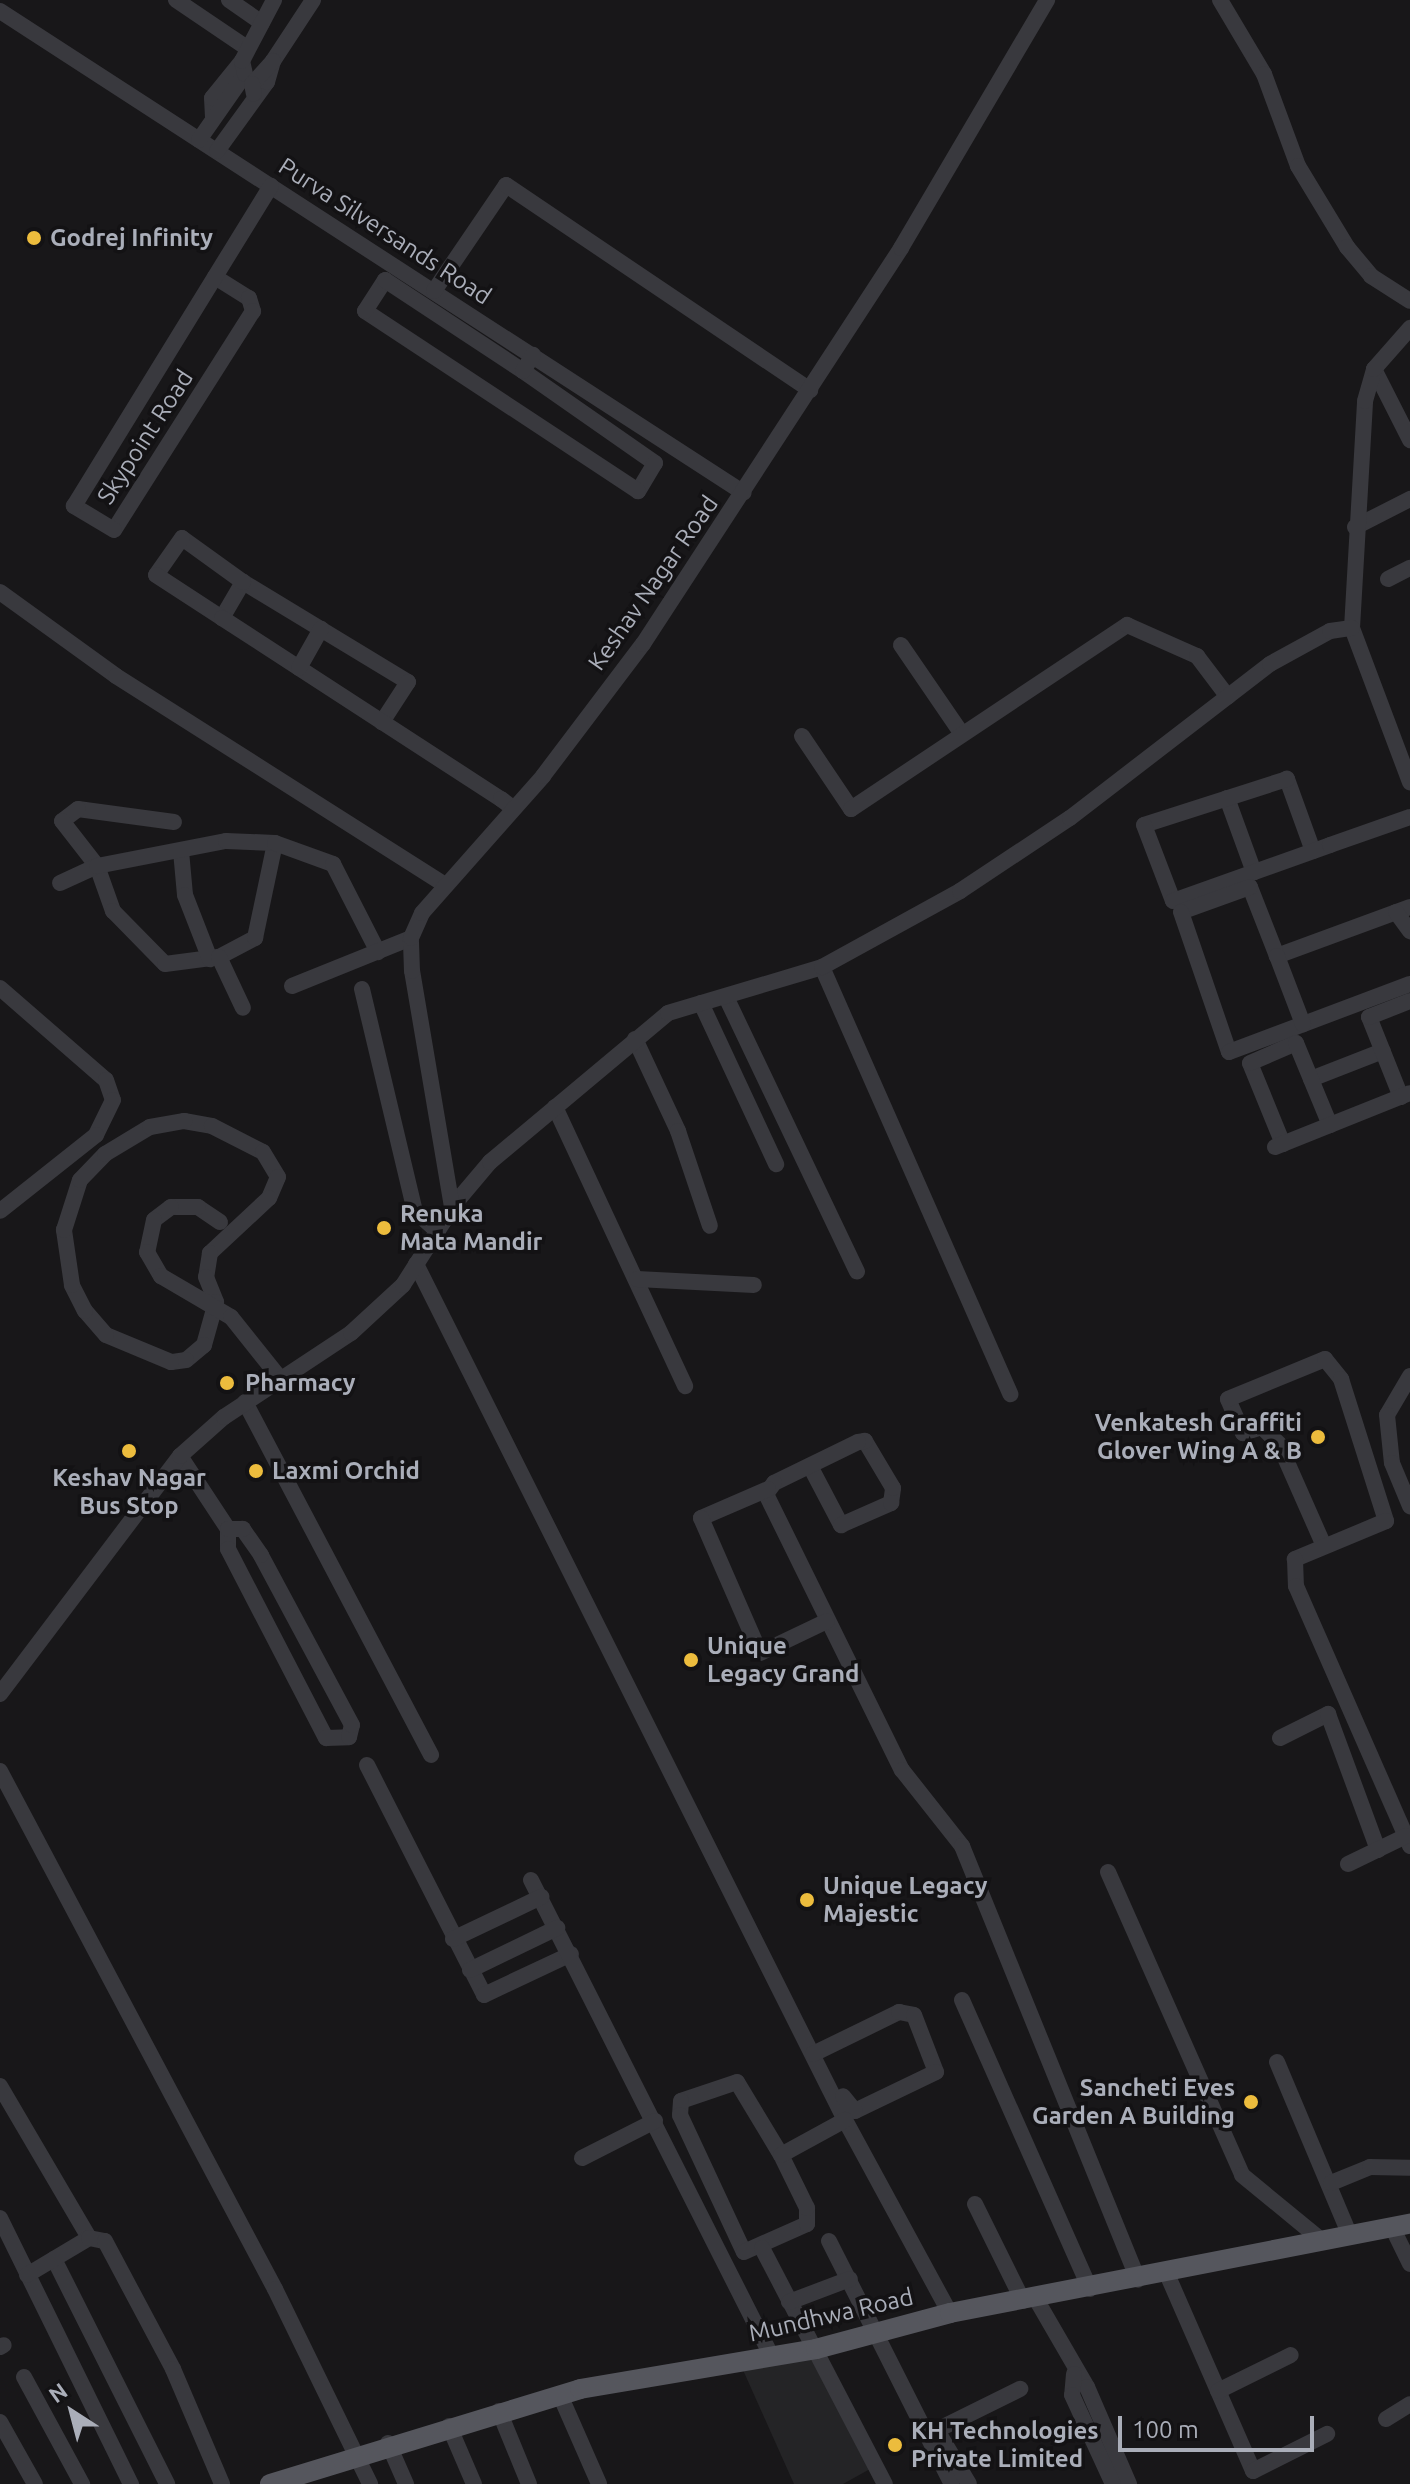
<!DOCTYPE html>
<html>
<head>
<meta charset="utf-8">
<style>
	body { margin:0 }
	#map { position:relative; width:1410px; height:2484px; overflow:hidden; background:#181719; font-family:Ubuntu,sans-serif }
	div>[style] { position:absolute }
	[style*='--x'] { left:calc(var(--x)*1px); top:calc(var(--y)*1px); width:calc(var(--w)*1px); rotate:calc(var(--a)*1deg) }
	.built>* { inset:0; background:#242426 }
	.minor>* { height:16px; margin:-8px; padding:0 8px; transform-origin:8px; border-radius:8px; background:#39393e }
	.major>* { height:20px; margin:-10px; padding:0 10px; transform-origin:10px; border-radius:10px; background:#55565d }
	.dots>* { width:22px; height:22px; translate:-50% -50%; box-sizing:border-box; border:4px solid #131214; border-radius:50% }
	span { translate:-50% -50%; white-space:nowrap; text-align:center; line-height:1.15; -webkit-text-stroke:7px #131214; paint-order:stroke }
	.street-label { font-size:24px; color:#aaaeb9 }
	.poi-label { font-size:24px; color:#aaaeb9; font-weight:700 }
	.left { translate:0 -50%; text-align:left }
	.right { translate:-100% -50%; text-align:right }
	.north { position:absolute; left:32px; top:2372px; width:80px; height:80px; -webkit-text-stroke:6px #131214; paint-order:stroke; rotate:324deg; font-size:22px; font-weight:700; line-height:32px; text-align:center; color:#aaaeb9 }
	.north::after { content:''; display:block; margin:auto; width:28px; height:36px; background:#aaaeb9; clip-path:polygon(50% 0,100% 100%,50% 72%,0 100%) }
	.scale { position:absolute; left:1118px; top:2416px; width:196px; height:36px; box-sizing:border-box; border:4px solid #aaaeb9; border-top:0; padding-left:10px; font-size:24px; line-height:28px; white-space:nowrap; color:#aaaeb9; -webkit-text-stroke:6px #131214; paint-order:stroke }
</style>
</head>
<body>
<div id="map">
	<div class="built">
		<i style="clip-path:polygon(817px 2356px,870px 2469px,843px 2484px,794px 2484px,743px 2370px)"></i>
	</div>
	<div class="minor">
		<i style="--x:176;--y:0;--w:86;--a:34.1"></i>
		<i style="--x:229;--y:0;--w:40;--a:34.9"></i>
		<i style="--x:1220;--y:0;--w:86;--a:59.3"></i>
		<i style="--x:1264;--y:74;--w:98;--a:69.7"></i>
		<i style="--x:1298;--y:166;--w:95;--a:58.8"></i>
		<i style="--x:1347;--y:247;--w:38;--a:50"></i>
		<i style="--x:1371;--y:276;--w:46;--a:32.7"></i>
		<i style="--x:0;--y:11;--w:886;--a:32.94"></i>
		<i style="--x:273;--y:61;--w:73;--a:-56.7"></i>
		<i style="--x:213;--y:117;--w:19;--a:-93"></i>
		<i style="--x:212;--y:98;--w:48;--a:-51"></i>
		<i style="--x:199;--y:140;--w:80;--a:-55.1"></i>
		<i style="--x:245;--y:74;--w:13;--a:-103"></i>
		<i style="--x:242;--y:61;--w:69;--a:-62.3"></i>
		<i style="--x:217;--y:151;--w:85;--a:-54.1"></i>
		<i style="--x:267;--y:82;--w:22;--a:-74"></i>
		<i style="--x:273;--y:61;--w:31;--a:132"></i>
		<i style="--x:252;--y:84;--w:10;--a:79"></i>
		<i style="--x:215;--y:277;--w:40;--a:32"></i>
		<i style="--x:249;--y:298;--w:14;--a:73"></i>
		<i style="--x:253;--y:311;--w:259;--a:122.4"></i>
		<i style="--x:114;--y:530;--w:47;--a:-149"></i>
		<i style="--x:74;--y:506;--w:376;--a:-58.4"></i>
		<i style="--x:434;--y:291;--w:128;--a:-55.8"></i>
		<i style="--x:506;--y:185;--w:367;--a:34"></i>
		<i style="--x:1374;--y:369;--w:80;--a:63.1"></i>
		<i style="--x:523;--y:371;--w:161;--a:34.9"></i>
		<i style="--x:655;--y:463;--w:33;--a:121"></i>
		<i style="--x:638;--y:491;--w:327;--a:-146.6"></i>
		<i style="--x:365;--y:311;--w:37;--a:-57"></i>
		<i style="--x:385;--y:280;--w:165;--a:33.4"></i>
		<i style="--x:523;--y:371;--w:19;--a:-58"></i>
		<i style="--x:1355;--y:527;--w:62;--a:-27"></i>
		<i style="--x:1388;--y:579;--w:25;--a:-27"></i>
		<i style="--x:243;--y:582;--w:193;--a:31.2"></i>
		<i style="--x:408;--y:682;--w:48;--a:123"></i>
		<i style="--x:0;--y:592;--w:143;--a:35.9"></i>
		<i style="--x:116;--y:676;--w:388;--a:32.4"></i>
		<i style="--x:222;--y:618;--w:42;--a:-59.7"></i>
		<i style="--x:243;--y:582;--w:75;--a:-144.2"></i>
		<i style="--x:182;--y:538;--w:45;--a:125.1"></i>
		<i style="--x:156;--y:575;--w:79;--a:33.1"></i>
		<i style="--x:222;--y:618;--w:333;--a:33"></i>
		<i style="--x:501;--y:799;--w:15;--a:37"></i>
		<i style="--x:1352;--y:628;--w:227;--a:-86.7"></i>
		<i style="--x:1365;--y:401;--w:33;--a:-74"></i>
		<i style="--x:1374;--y:369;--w:55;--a:-48.7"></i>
		<i style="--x:1352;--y:628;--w:165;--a:69.4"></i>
		<i style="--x:901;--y:645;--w:108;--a:55.6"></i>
		<i style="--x:299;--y:668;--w:45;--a:-60.6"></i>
		<i style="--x:802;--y:736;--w:88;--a:56.1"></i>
		<i style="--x:851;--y:809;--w:332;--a:-33.7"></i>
		<i style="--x:1127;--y:625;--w:77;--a:23.9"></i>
		<i style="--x:1197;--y:656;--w:51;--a:52.9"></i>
		<i style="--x:1227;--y:798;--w:79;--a:70"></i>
		<i style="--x:174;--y:822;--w:97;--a:-172.3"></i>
		<i style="--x:78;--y:809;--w:20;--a:143"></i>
		<i style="--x:62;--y:821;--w:57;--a:52.1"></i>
		<i style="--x:97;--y:866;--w:48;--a:70.4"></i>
		<i style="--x:113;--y:911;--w:74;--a:45.5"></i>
		<i style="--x:165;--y:964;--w:54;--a:-7.4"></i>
		<i style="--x:219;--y:957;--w:41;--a:-27.8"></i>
		<i style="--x:255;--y:938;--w:97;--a:-78.1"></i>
		<i style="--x:181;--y:851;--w:44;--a:84.8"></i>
		<i style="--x:185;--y:895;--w:69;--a:68.7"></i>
		<i style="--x:1313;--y:851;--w:77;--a:-109.9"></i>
		<i style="--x:1287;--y:779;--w:150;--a:162.2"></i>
		<i style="--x:1144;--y:825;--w:81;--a:69.1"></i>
		<i style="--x:1173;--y:901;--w:167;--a:-19.6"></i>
		<i style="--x:1330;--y:845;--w:85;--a:-19.3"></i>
		<i style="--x:60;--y:883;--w:41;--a:-24.7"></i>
		<i style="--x:97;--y:866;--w:131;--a:-11"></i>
		<i style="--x:226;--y:841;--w:49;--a:2.3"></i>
		<i style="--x:275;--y:843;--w:62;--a:19.9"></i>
		<i style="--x:333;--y:864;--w:99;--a:62.9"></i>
		<i style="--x:1410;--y:907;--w:142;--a:159.8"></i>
		<i style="--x:1277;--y:956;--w:74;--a:-111.4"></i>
		<i style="--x:1250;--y:887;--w:73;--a:160.1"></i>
		<i style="--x:1181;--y:912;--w:148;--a:71.1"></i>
		<i style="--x:1229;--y:1052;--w:193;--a:-20.6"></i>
		<i style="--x:1396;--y:912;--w:24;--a:54"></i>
		<i style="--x:1277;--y:956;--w:73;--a:69.1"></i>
		<i style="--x:219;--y:957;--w:56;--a:64.8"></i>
		<i style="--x:822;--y:967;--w:467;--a:66.2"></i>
		<i style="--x:292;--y:986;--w:128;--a:-22"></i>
		<i style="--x:0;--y:988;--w:140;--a:41"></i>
		<i style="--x:106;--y:1080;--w:21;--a:71"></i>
		<i style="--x:113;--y:1100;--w:39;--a:116"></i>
		<i style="--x:96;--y:1135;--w:122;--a:141.6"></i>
		<i style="--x:362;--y:989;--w:228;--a:76.6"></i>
		<i style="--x:415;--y:1211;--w:31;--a:42"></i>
		<i style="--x:727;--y:999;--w:302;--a:64.5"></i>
		<i style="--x:701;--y:1003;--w:178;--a:65"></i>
		<i style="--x:635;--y:1039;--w:102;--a:64.9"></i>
		<i style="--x:678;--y:1131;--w:100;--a:71.4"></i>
		<i style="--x:1311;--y:1079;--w:77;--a:-21.3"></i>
		<i style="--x:1401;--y:1097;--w:86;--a:-111.8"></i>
		<i style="--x:1369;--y:1017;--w:44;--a:-21.3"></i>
		<i style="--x:555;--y:1107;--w:308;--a:65"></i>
		<i style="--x:184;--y:1121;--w:28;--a:10"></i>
		<i style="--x:212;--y:1126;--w:57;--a:27"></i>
		<i style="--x:263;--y:1152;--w:29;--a:59"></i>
		<i style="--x:278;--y:1177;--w:23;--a:113"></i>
		<i style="--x:269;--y:1198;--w:81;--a:137"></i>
		<i style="--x:210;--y:1253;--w:24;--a:99"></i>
		<i style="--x:206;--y:1277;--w:27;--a:68"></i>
		<i style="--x:216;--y:1302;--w:45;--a:105.6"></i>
		<i style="--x:204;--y:1345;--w:23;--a:140"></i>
		<i style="--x:186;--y:1360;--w:15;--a:172"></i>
		<i style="--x:171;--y:1362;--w:70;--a:-157.4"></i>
		<i style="--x:106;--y:1335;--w:32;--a:-131"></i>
		<i style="--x:85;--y:1311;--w:29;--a:-117"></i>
		<i style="--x:72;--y:1285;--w:56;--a:-98.3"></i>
		<i style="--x:64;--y:1230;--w:52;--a:-72.3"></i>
		<i style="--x:80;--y:1180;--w:36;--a:-46"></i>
		<i style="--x:105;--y:1154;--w:52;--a:-31"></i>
		<i style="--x:150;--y:1127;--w:35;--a:-10"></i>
		<i style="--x:1283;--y:1144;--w:87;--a:-112.2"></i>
		<i style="--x:1250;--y:1063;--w:50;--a:-23.5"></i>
		<i style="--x:1296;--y:1043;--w:89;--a:67.5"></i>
		<i style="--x:1275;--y:1147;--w:145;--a:-21.8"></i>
		<i style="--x:452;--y:1207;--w:59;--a:-49.8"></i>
		<i style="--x:490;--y:1162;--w:232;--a:-39.9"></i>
		<i style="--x:668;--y:1013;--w:161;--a:-16.6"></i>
		<i style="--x:822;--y:967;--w:158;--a:-28.8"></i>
		<i style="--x:960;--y:891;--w:132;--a:-33.6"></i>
		<i style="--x:1070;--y:818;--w:252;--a:-37.6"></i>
		<i style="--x:1270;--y:664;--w:68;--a:-28.8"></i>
		<i style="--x:1330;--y:631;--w:22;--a:-8"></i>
		<i style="--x:220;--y:1222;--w:27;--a:-146"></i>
		<i style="--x:198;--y:1207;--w:27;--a:180"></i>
		<i style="--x:171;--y:1207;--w:21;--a:143"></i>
		<i style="--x:154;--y:1220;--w:33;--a:102"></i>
		<i style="--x:147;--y:1252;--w:28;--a:60"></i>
		<i style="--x:161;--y:1276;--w:81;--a:30.4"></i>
		<i style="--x:231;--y:1317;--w:82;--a:51.4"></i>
		<i style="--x:416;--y:1264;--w:957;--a:63.38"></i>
		<i style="--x:845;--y:2120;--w:220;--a:61.5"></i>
		<i style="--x:637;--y:1279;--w:117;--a:2.9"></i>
		<i style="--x:1410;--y:1376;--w:45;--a:120.5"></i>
		<i style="--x:1387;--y:1415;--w:48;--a:84.1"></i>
		<i style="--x:1392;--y:1463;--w:47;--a:67.3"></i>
		<i style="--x:245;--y:1402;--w:399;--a:62.2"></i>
		<i style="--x:180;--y:1456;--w:87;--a:56.7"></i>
		<i style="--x:228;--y:1529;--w:20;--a:90"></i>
		<i style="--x:228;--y:1549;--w:213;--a:62.6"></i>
		<i style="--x:326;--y:1738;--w:23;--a:-2"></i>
		<i style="--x:349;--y:1737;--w:12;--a:-76"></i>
		<i style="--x:352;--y:1725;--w:193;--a:-118.2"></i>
		<i style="--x:261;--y:1555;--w:32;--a:-125"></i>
		<i style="--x:243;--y:1529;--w:15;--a:180"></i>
		<i style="--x:810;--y:1466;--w:67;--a:62.3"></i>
		<i style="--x:841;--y:1525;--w:55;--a:-23.7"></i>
		<i style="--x:891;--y:1503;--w:15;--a:-82"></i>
		<i style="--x:893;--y:1488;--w:55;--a:-120.8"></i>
		<i style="--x:865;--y:1441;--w:7;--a:172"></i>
		<i style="--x:858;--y:1442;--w:93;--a:154"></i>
		<i style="--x:774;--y:1483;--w:14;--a:126"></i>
		<i style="--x:766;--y:1494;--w:308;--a:63.8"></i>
		<i style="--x:902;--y:1770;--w:97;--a:51.7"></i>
		<i style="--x:962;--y:1846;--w:468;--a:67.9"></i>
		<i style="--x:768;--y:1489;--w:73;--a:156.6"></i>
		<i style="--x:701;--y:1518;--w:147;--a:66.4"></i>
		<i style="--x:760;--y:1653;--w:74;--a:-25.5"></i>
		<i style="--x:1324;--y:1546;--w:111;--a:-113.8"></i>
		<i style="--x:1279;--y:1444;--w:24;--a:-135"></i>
		<i style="--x:1262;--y:1427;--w:20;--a:162"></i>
		<i style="--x:1243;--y:1433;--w:37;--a:-114"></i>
		<i style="--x:1228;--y:1399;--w:105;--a:-22.4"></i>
		<i style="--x:1325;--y:1359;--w:26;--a:51"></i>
		<i style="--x:1341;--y:1379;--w:149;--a:72.4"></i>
		<i style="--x:1386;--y:1521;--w:99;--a:157.3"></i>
		<i style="--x:1295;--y:1559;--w:27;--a:88"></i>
		<i style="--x:1296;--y:1586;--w:284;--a:66.3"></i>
		<i style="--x:0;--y:1694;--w:298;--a:-52.9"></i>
		<i style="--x:180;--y:1456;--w:59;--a:-41.6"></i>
		<i style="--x:224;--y:1417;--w:152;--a:-33.5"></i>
		<i style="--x:351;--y:1333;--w:71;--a:-42.7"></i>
		<i style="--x:403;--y:1285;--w:76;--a:-57.4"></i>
		<i style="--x:444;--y:1221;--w:16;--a:-60"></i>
		<i style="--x:452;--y:1207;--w:239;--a:-99.6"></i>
		<i style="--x:412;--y:971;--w:33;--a:-92"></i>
		<i style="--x:411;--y:938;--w:27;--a:-66"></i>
		<i style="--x:422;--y:913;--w:183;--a:-48.5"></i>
		<i style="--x:543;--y:776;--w:166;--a:-52.9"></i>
		<i style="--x:643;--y:644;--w:473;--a:-56.9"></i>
		<i style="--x:901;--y:248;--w:288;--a:-59.5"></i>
		<i style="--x:1280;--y:1738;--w:54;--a:-26.6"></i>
		<i style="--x:1328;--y:1714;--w:145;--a:69.8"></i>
		<i style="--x:367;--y:1765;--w:258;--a:63"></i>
		<i style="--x:484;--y:1995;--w:96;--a:-25.2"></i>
		<i style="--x:0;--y:1771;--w:586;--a:62.04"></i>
		<i style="--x:275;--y:2289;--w:217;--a:64"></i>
		<i style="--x:1348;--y:1864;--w:64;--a:-25.8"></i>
		<i style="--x:1108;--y:1872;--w:331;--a:66.1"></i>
		<i style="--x:1242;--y:2175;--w:102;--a:39.4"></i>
		<i style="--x:531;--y:1880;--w:534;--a:63.2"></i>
		<i style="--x:453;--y:1939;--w:98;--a:-25.5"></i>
		<i style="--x:470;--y:1970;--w:97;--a:-25.8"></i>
		<i style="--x:962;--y:2000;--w:316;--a:66.1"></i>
		<i style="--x:813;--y:2054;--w:96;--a:-26"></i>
		<i style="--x:899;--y:2012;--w:15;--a:11"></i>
		<i style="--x:914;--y:2015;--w:61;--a:68.9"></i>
		<i style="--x:936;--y:2072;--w:90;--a:154.3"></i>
		<i style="--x:855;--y:2111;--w:19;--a:-129"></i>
		<i style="--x:1277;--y:2062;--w:189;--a:67.2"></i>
		<i style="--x:0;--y:2086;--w:176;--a:59.6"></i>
		<i style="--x:781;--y:2155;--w:85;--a:-121.1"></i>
		<i style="--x:737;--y:2082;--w:59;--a:161.3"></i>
		<i style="--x:681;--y:2101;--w:14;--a:94"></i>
		<i style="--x:680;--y:2115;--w:151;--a:65"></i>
		<i style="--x:744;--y:2252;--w:69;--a:-24"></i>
		<i style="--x:807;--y:2224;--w:16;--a:-90"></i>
		<i style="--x:807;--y:2208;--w:59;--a:-116.1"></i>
		<i style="--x:781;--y:2155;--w:73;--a:-28.7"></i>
		<i style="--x:582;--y:2158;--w:82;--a:-26.9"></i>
		<i style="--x:1331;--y:2183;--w:42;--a:-22.3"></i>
		<i style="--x:1370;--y:2167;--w:39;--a:1"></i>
		<i style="--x:975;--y:2204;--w:108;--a:63.7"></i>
		<i style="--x:0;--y:2218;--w:297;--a:63.8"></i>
		<i style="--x:1393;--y:2229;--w:39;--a:64"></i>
		<i style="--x:829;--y:2241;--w:272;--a:63.2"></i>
		<i style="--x:762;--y:2248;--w:266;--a:62.5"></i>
		<i style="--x:54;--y:2259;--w:252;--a:63.3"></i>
		<i style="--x:1167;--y:2274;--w:215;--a:66.4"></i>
		<i style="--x:1253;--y:2471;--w:83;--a:-26.6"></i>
		<i style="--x:27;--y:2275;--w:72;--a:-30.8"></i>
		<i style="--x:89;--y:2238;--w:16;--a:11"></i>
		<i style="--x:105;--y:2241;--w:145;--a:62"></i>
		<i style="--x:173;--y:2369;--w:125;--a:66.9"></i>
		<i style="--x:1036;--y:2299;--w:102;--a:59.9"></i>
		<i style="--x:1087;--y:2387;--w:106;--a:66.6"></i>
		<i style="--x:789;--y:2302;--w:65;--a:-20.7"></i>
		<i style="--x:0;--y:2347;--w:4;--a:-27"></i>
		<i style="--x:1074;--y:2374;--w:21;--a:95"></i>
		<i style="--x:1072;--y:2395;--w:98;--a:65.3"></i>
		<i style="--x:24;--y:2377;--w:122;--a:61.5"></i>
		<i style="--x:1218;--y:2391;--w:81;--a:-26.3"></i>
		<i style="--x:560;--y:2395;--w:97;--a:66.3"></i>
		<i style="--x:499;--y:2411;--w:79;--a:67.7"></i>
		<i style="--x:1386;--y:2419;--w:28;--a:-32"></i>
		<i style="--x:0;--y:2422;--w:71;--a:60.6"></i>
		<i style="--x:449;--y:2426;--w:63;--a:66.7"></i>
		<i style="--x:935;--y:2427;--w:66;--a:59.2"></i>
		<i style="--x:937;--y:2430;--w:93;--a:-26.3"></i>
		<i style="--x:388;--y:2443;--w:45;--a:66.3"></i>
	</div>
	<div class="major">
		<i style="--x:270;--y:2484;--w:324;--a:-17"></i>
		<i style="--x:580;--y:2389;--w:239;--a:-9.6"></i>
		<i style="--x:816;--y:2349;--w:139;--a:-15"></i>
		<i style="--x:950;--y:2313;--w:469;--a:-11"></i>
	</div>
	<div class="dots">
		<i style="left:34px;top:238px;background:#ecbc3d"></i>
		<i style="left:384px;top:1228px;background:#ecbc3d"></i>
		<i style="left:227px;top:1383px;background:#ecbc3d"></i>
		<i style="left:1318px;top:1437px;background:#ecbc3d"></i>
		<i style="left:129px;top:1451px;background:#ecbc3d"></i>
		<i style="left:256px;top:1471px;background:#ecbc3d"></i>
		<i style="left:691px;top:1660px;background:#ecbc3d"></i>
		<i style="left:807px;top:1900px;background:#ecbc3d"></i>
		<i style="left:1251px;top:2102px;background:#ecbc3d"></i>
		<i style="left:895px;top:2445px;background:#ecbc3d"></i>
	</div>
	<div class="street-label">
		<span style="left:385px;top:231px;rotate:33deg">Purva Silversands Road</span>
		<span style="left:145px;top:437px;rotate:-57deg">Skypoint Road</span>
		<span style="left:653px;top:583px;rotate:-55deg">Keshav Nagar Road</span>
		<span style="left:831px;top:2315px;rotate:-13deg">Mundhwa Road</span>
	</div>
	<div class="poi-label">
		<span class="left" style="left:50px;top:238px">Godrej Infinity</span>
		<span class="left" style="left:400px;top:1228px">Renuka<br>Mata Mandir</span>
		<span class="left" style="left:245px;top:1383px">Pharmacy</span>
		<span class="right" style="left:1302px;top:1437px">Venkatesh Graffiti<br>Glover Wing A &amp; B</span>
		<span class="left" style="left:272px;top:1471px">Laxmi Orchid</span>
		<span style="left:129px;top:1492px">Keshav Nagar<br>Bus Stop</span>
		<span class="left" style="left:707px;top:1660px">Unique<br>Legacy Grand</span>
		<span class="left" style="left:823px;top:1900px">Unique Legacy<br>Majestic</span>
		<span class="right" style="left:1235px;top:2102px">Sancheti Eves<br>Garden A Building</span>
		<span class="left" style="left:911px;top:2445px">KH Technologies<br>Private Limited</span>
	</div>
	<div class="north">N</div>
	<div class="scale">100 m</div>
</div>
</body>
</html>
